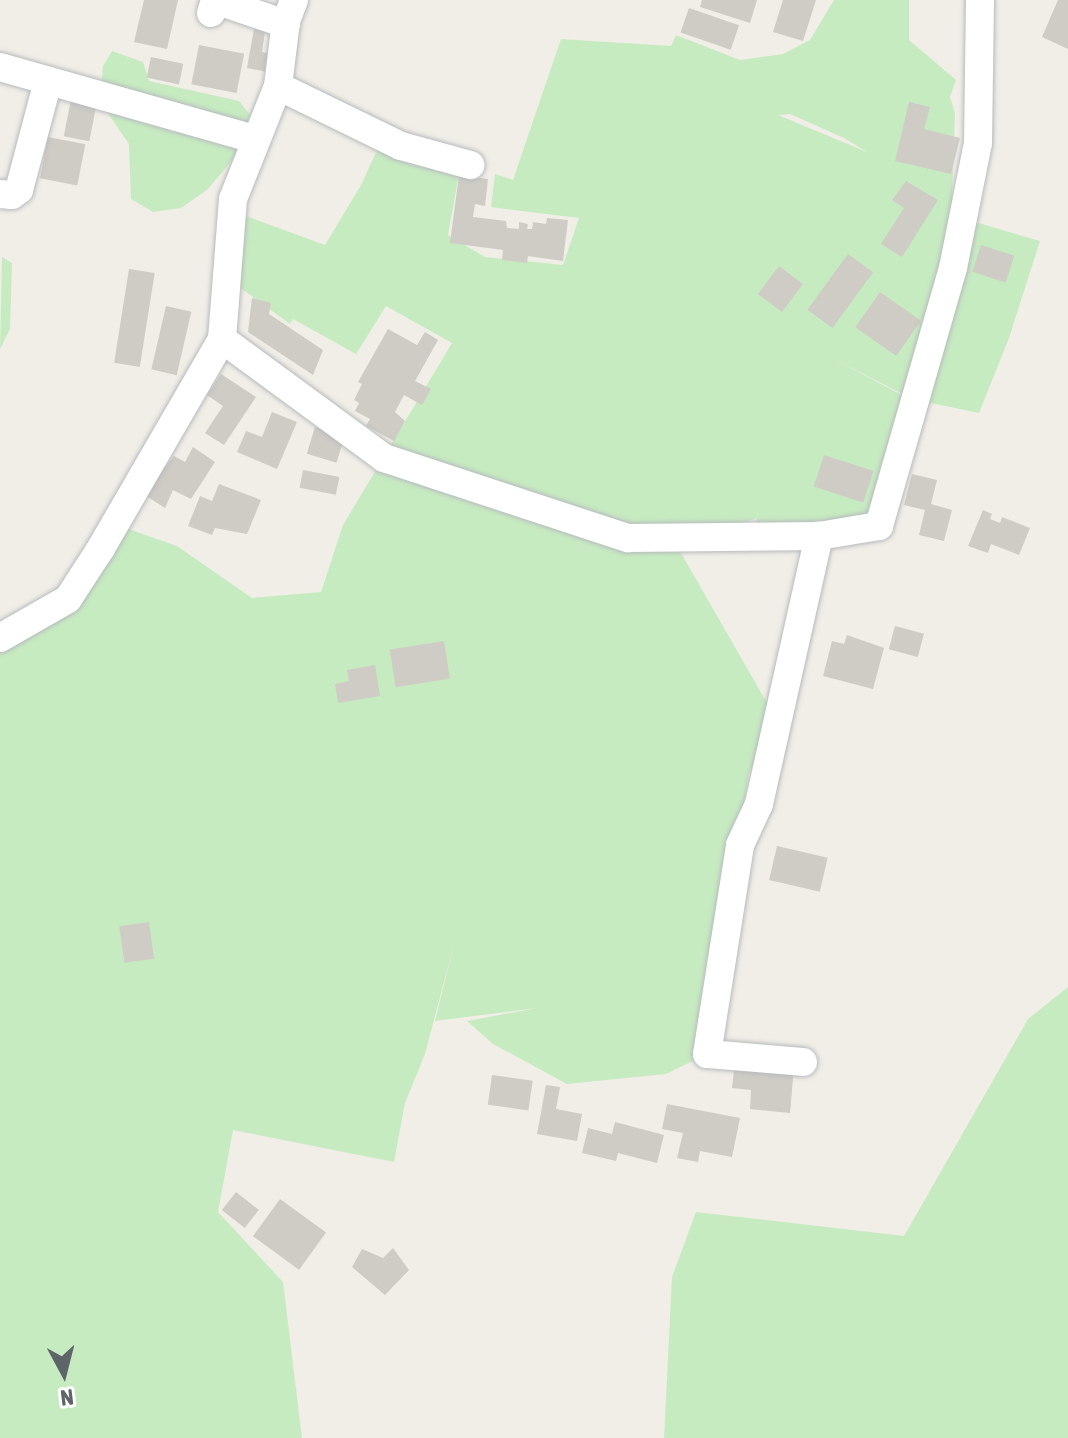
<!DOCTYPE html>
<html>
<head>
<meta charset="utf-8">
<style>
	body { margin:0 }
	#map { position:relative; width:1068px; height:1438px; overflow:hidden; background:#f1eee7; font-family:"Asap Condensed",sans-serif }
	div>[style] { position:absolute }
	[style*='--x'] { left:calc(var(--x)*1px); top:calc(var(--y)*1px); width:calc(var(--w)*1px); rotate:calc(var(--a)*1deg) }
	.green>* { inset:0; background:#c7ebc1 }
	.building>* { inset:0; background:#cfcbc5; transform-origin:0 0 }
	.roads { filter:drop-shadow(0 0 2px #b7babe) drop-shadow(0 0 2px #b7babe) }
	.minor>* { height:28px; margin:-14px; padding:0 14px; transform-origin:14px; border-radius:14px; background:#fff }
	span { translate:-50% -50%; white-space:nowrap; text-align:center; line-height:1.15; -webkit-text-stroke:6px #fff; paint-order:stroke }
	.north { position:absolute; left:24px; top:1334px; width:80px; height:80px; -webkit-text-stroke:6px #fff; paint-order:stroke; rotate:173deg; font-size:22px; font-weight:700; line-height:32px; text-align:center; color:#5e6468 }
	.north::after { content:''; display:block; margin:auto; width:28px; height:36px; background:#5e6468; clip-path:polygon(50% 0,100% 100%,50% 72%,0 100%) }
</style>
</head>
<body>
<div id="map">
	<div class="green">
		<i style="clip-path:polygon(evenodd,834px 0,909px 0,909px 40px,956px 80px,950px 97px,955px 113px,952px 197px,968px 220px,1040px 241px,1009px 338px,979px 413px,912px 399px,830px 357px,915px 402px,879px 526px,753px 537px,757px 518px,677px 546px,771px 710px,773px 739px,749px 772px,707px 1054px,666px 1074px,567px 1084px,493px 1044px,467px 1021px,537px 1008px,435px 1021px,454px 944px,425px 1054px,405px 1103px,394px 1162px,233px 1130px,218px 1212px,283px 1282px,302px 1438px,0 1438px,0 641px,69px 598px,117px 525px,177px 546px,252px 598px,321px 592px,343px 525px,452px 343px,386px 306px,356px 354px,293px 319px,290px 324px,231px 281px,232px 211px,325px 245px,361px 185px,379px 146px,460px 168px,448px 235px,485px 257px,563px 265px,579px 218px,491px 207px,495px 174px,513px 180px,561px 39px,671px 46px,676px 35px,740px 60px,783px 54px,810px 40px,834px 0,790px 114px,844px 138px,867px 152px,778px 115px,790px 114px)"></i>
		<i style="clip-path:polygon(112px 51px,143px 62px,149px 81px,239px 101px,250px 115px,236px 156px,207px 190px,181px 208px,153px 212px,131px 199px,129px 144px,100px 102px,103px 66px)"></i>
		<i style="clip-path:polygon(2px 257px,12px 263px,10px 329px,0 349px)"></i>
		<i style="clip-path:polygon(1068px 987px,1068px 1438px,664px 1438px,672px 1277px,696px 1212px,904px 1236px,1028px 1019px)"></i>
	</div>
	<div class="building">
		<i style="clip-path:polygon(144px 0,178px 0,167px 49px,134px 42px)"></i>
		<i style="clip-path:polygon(702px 0,757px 0,750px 23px,700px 7px)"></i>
		<i style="clip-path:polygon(783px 0,816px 0,803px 41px,773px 32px)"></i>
		<i style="clip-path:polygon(1058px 0,1068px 0,1068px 49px,1042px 37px)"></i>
		<i style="left:689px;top:8px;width:53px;height:26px;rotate:19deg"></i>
		<i style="clip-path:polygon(254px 29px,265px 32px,262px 52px,271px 54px,268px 72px,247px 68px)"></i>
		<i style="left:199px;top:45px;width:46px;height:40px;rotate:11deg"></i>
		<i style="left:151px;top:57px;width:33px;height:21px;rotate:12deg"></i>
		<i style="left:72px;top:94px;width:26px;height:43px;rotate:11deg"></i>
		<i style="clip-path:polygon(909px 102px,930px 107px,924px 129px,960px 138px,951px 174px,895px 161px)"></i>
		<i style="left:48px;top:137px;width:38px;height:42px;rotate:11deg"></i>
		<i style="clip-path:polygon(459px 175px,488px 179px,485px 206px,475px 204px,473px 217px,506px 221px,507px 228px,519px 229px,519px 222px,528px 224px,527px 229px,532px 229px,533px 222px,546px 224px,547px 218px,568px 220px,563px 261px,528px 256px,527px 263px,502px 260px,503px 250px,450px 243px)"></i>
		<i style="clip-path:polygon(906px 181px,938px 200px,902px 257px,881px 244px,904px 208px,892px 200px)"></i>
		<i style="left:981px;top:245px;width:35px;height:28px;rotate:18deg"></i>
		<i style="left:848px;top:254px;width:31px;height:69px;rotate:36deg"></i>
		<i style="left:779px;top:266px;width:30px;height:35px;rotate:37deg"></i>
		<i style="left:129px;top:269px;width:26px;height:95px;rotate:9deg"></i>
		<i style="left:880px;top:292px;width:50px;height:43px;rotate:35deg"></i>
		<i style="clip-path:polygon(252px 298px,271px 303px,269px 314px,323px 350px,313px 375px,248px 332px)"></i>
		<i style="left:166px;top:306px;width:26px;height:65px;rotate:13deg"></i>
		<i style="clip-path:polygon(388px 329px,417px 345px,425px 332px,438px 340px,415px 381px,431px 389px,422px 405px,404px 395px,395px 412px,405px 421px,394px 441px,366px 426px,370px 419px,355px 411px,359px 403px,354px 400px,362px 384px,358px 382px)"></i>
		<i style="clip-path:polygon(221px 374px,256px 397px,224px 445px,205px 433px,223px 406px,207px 395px)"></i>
		<i style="clip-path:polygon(272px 412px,297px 422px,277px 469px,237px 452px,246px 431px,262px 437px)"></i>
		<i style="left:315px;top:427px;width:31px;height:28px;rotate:17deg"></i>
		<i style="clip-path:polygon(193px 447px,215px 462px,191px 499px,173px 490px,165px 508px,143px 494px,174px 456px,185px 462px)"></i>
		<i style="left:824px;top:455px;width:52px;height:33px;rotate:18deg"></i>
		<i style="left:303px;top:470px;width:37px;height:18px;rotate:11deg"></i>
		<i style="clip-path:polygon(912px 474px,937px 480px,931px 504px,952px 510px,944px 541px,919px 535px,925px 510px,904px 505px)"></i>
		<i style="clip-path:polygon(219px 484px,261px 500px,247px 534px,215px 528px,212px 535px,188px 526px,200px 496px,212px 501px)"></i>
		<i style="clip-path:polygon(983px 510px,992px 514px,990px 519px,1000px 523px,1002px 517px,1030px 528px,1019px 555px,991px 544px,988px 553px,968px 546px)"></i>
		<i style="left:895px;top:626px;width:30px;height:24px;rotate:15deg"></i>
		<i style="clip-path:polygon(847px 635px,884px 648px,873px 689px,823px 676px,832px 641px,844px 644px)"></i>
		<i style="left:444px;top:641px;width:38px;height:55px;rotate:81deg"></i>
		<i style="clip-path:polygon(375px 665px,380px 696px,338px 703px,335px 684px,349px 681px,347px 670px)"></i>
		<i style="left:777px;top:846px;width:52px;height:35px;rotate:13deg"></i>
		<i style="left:149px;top:922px;width:37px;height:30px;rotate:82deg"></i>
		<i style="clip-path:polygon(735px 1062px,794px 1067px,790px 1113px,750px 1109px,751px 1090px,732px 1088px)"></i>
		<i style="left:492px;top:1075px;width:41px;height:30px;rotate:8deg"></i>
		<i style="clip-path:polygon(546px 1085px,560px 1087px,556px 1109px,582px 1114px,577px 1141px,537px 1134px)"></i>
		<i style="clip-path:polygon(667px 1104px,740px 1118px,732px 1157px,700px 1151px,698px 1162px,677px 1158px,683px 1133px,662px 1129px)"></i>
		<i style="clip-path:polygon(615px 1122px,664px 1135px,657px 1163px,618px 1153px,616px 1161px,582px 1153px,588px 1128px,612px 1134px)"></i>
		<i style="left:236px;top:1192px;width:29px;height:23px;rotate:38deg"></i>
		<i style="left:280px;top:1199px;width:57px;height:46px;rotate:36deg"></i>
		<i style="clip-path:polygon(393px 1248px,409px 1270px,385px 1295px,352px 1267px,362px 1249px,383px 1258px)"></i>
	</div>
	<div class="roads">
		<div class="minor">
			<i style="--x:211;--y:13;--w:14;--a:-73"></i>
			<i style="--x:215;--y:0;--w:75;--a:18.7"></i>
			<i style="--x:0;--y:67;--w:265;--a:15.8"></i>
			<i style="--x:278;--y:86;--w:137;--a:26"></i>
			<i style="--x:401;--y:146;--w:72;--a:15.4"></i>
			<i style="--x:0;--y:194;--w:12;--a:5"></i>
			<i style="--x:12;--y:195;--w:9;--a:-36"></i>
			<i style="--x:19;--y:190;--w:113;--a:-75.1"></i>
			<i style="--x:222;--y:339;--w:201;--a:36.3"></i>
			<i style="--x:384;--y:458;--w:257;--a:18.2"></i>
			<i style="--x:628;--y:538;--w:191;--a:-0.6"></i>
			<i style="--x:819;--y:536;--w:61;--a:-9.5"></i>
			<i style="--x:879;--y:526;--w:268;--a:-74"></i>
			<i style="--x:953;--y:268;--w:127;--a:-78.7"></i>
			<i style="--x:978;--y:143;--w:143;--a:-89.2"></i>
			<i style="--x:0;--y:638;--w:78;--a:-29.8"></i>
			<i style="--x:68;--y:599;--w:61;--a:-57.1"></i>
			<i style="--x:101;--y:548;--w:241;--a:-59.9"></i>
			<i style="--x:222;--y:339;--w:140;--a:-85.5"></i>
			<i style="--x:233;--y:199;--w:122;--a:-68.3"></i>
			<i style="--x:278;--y:86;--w:65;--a:-83"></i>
			<i style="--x:286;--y:21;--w:22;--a:-69"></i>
			<i style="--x:803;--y:1062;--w:96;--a:-175.2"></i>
			<i style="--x:707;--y:1054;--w:212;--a:-81"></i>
			<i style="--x:740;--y:845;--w:45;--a:-65.1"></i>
			<i style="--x:759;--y:804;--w:275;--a:-77.4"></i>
		</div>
	</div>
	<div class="north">N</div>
</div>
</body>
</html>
